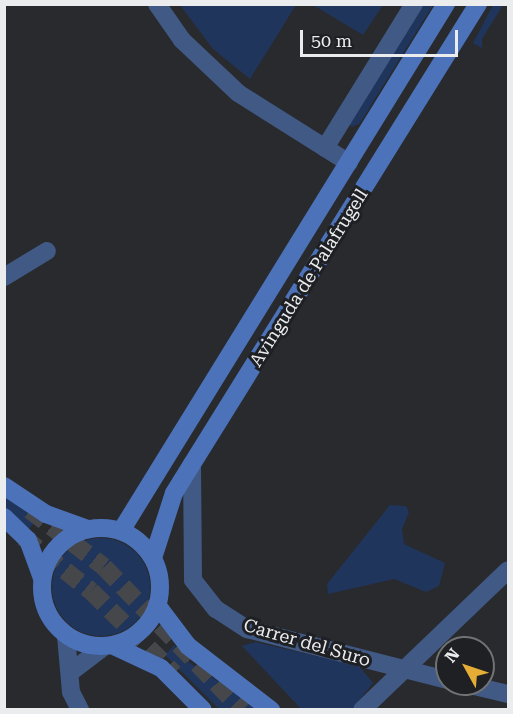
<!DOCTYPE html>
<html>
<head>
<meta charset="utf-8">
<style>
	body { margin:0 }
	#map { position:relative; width:513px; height:714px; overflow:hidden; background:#282a2d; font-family:"Roboto Serif",serif }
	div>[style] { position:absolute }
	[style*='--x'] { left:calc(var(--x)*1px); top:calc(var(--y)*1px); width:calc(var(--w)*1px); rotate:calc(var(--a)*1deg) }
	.green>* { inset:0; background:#20355c }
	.round { border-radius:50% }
	.motorway-tunnel>* { height:18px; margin-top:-9px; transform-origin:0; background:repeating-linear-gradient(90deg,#45474a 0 18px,transparent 0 27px) }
	.minor>* { height:18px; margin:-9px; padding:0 9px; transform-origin:9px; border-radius:9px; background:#415985 }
	.secondary>* { height:18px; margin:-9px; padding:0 9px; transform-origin:9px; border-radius:9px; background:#4c72b9 }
	.secondary>.ring { margin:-9px; padding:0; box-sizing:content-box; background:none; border:18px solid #4c72b9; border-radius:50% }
	span { translate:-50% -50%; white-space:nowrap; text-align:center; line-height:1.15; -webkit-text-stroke:6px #1e2023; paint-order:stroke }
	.street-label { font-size:18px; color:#eaecee }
	.frame { position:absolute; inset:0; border:6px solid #eaecee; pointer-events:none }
	.north { position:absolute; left:435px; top:636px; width:60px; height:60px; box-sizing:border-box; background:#1e2023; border:2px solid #707274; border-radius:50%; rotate:310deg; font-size:16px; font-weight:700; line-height:24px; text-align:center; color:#eaecee }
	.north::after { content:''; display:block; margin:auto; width:21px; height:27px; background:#e5ad35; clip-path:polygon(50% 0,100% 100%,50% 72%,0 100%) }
	.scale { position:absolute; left:300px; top:30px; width:158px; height:27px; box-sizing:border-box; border:3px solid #eaecee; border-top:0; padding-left:8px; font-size:18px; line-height:21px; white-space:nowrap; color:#eaecee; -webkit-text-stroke:4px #1e2023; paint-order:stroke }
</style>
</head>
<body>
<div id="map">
	<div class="green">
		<i style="clip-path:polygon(180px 5px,296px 5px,250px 79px,213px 49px)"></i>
		<i style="clip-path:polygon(313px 5px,383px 4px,383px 5px,363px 35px)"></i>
		<i style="clip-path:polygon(422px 5px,433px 5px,360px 123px,352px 127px,349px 124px)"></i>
		<i style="clip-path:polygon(493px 5px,503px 5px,482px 39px,482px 48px,473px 43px)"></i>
		<i style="clip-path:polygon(4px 493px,38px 518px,28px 530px,5px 510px)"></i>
		<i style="clip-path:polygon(390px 505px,406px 506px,409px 512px,402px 529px,404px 544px,445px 563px,439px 586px,426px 592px,394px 579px,328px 594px,327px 584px)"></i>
		<i class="round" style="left:52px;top:538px;width:98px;height:98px"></i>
		<i style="clip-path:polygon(255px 642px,359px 666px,373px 683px,352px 709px,301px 709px,242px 646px)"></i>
		<i style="clip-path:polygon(174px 645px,190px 663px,260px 709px,219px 709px,165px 655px)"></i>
	</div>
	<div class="motorway-tunnel">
		<i style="--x:30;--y:510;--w:93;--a:37.6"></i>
		<i style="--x:104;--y:567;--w:199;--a:46"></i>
		<i style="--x:23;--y:537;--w:87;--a:38.5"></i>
		<i style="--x:91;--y:591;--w:117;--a:44.7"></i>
	</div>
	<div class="minor">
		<i style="--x:157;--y:4;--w:44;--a:55.2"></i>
		<i style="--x:182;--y:40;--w:77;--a:43.4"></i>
		<i style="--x:238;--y:93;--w:131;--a:32.2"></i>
		<i style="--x:325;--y:148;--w:169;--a:-58.3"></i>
		<i style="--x:4;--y:277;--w:50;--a:-31.2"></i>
		<i style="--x:192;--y:464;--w:116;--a:89.5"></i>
		<i style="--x:193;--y:580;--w:37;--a:52"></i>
		<i style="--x:216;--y:609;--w:37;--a:33"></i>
		<i style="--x:247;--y:629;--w:206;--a:14.3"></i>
		<i style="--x:66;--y:636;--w:56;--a:84.9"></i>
		<i style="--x:71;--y:692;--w:20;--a:63"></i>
		<i style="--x:72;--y:671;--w:40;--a:-37"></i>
		<i style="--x:466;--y:684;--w:43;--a:13.4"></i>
		<i style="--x:362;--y:710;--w:202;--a:-43.8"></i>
	</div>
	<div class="secondary">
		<i style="--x:4;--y:486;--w:50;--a:33.7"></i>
		<i style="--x:46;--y:514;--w:45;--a:19.7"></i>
		<i style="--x:4;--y:517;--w:33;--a:44"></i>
		<i style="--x:28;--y:540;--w:40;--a:69.8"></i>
		<i class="ring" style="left:42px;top:528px;width:100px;height:100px"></i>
		<i style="--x:121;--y:531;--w:619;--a:-58.34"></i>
		<i style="--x:153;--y:558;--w:68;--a:-72.1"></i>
		<i style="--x:174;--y:493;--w:576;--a:-58.13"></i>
		<i style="--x:157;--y:605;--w:51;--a:52.9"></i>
		<i style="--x:188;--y:646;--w:105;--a:37.6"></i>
		<i style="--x:114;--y:646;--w:52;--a:25.1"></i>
		<i style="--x:161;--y:668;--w:59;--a:45"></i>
	</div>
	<div class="street-label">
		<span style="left:309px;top:278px;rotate:-58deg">Avinguda de Palafrugell</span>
		<span style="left:307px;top:643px;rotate:16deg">Carrer del Suro</span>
	</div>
	<div class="frame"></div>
	<div class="north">N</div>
	<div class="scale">50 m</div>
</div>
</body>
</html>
